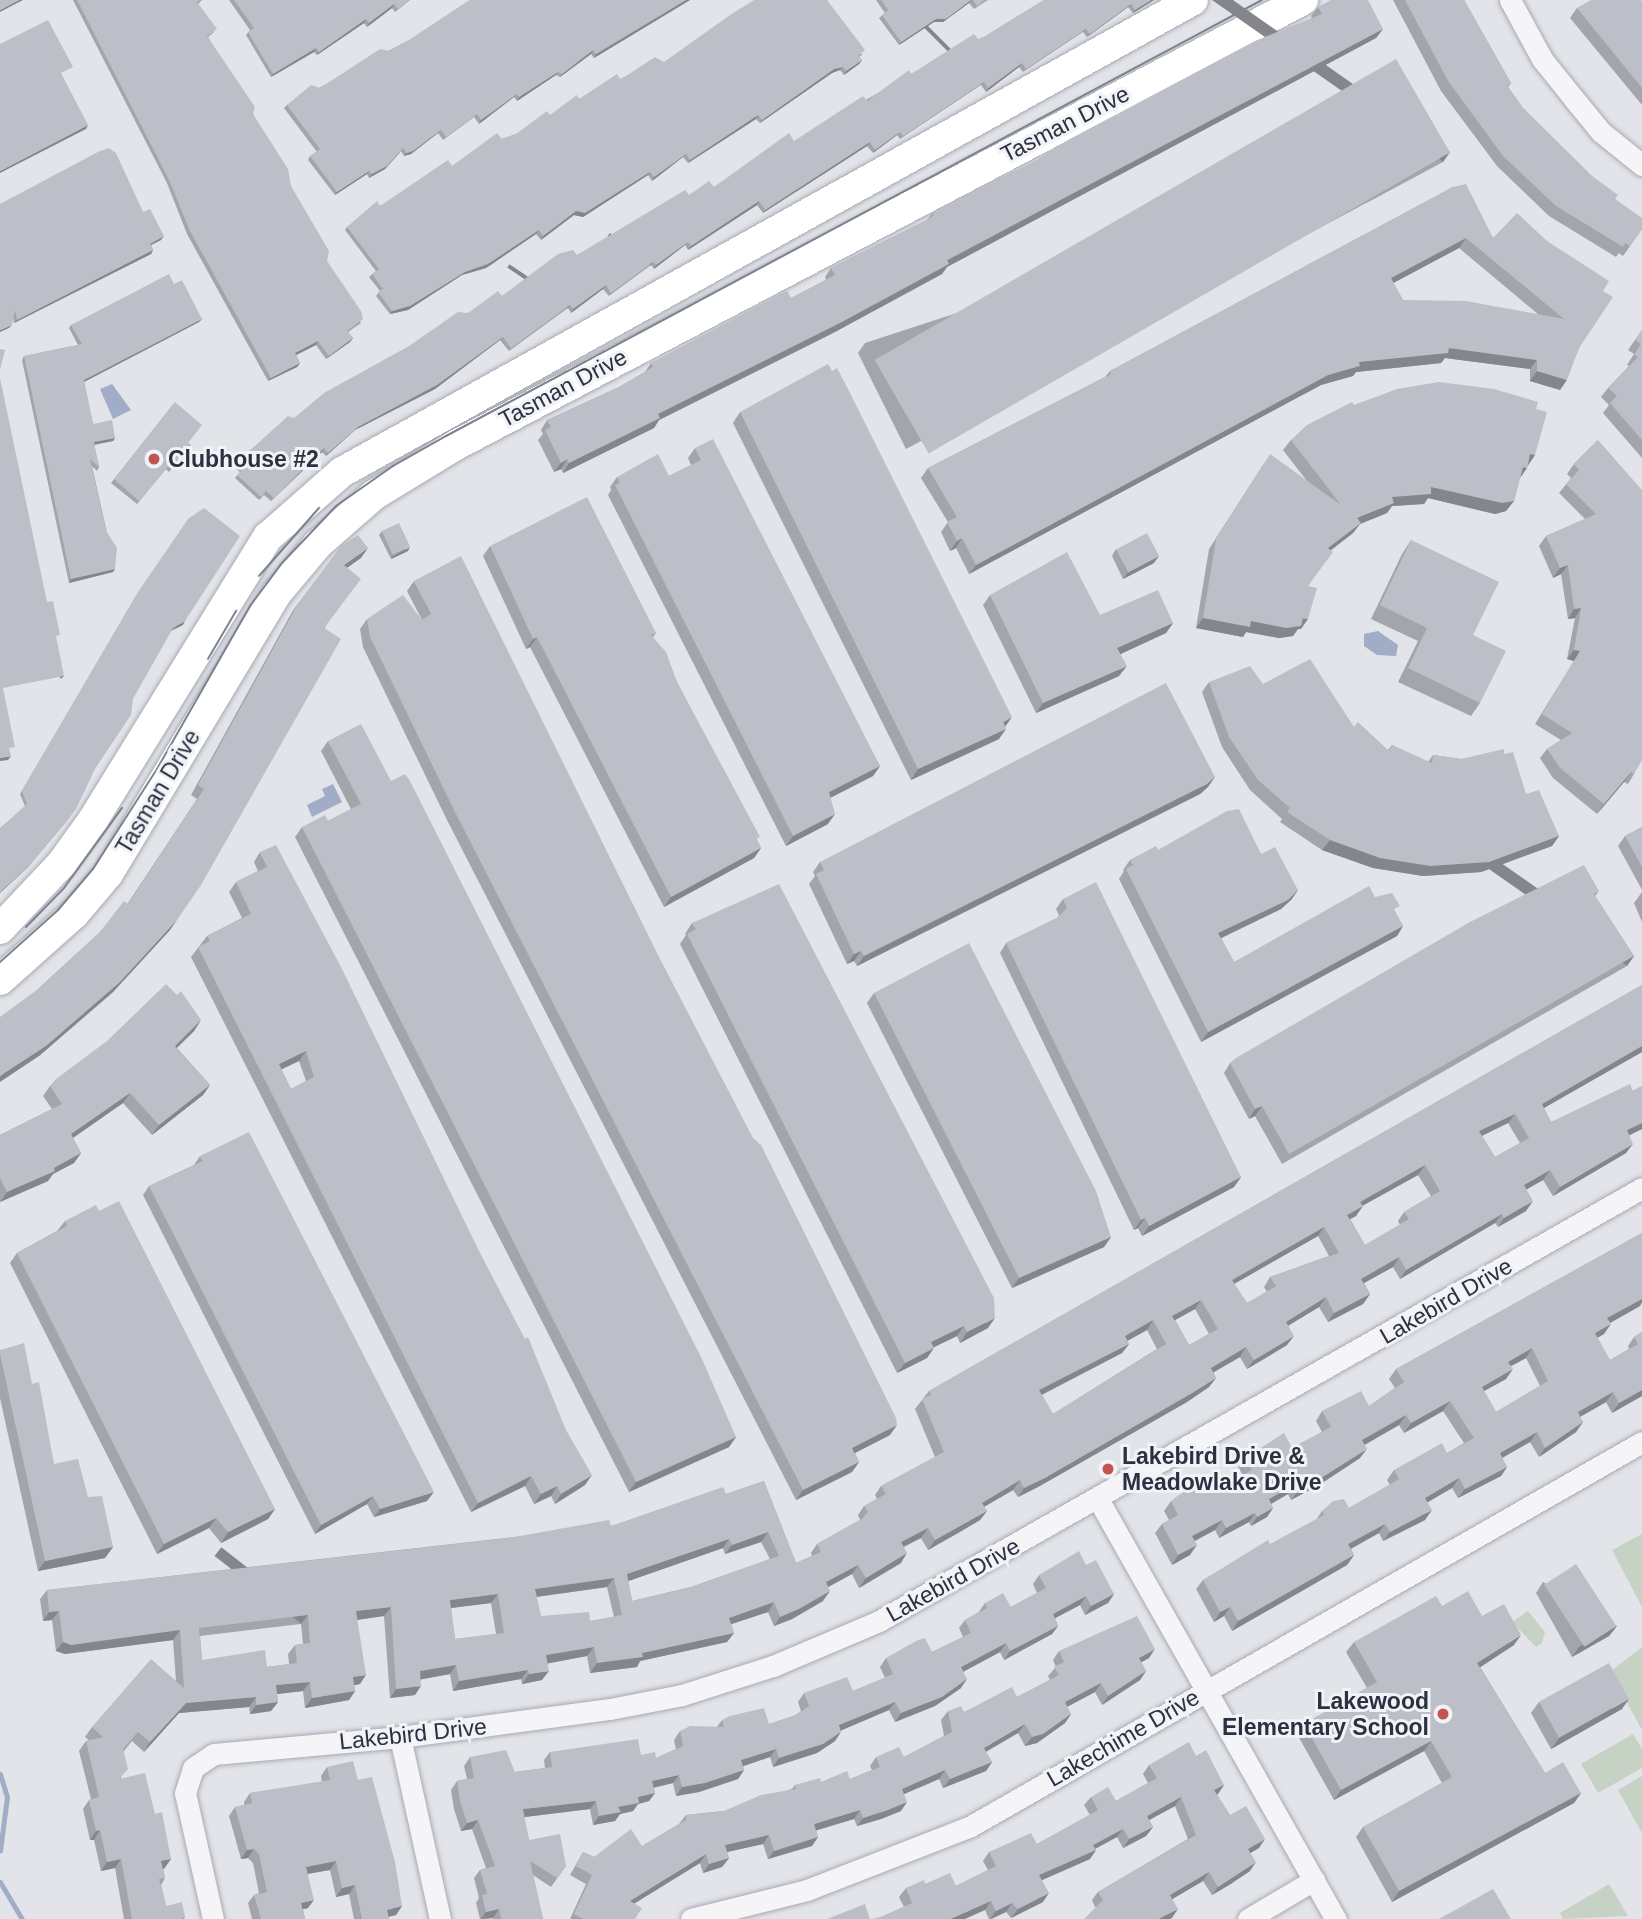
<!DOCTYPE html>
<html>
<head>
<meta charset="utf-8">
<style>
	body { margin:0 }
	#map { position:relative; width:1642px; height:1919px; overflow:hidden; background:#e2e4e9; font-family:Helvetica,sans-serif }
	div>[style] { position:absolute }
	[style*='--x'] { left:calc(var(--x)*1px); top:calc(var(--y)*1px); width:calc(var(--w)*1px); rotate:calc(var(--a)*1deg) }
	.green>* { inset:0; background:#c6d2c4 }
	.water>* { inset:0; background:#a1adc6 }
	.stream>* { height:5px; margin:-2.5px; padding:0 2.5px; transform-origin:2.5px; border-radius:2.5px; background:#a1adc6 }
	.roads { filter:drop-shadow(0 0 2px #a8aab3) drop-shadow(0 0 2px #a8aab3) }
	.street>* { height:21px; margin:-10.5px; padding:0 10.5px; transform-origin:10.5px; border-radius:10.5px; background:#f5f5f8 }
	.secondary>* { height:30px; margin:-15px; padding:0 15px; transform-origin:15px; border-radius:15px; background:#fff }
	.tram>* { height:2px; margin:-1px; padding:0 1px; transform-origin:1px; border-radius:1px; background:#7d8291 }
	.wall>* { inset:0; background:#a3a4ac }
	.shaded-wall>* { inset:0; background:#84868c; transform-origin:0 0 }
	.building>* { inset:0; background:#bdbfc8; transform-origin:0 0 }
	.dots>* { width:19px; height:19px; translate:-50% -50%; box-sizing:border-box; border:4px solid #f2f3f7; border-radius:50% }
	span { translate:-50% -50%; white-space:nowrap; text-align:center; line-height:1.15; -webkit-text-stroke:6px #f2f3f7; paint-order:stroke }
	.street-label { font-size:23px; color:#2c3040 }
	.poi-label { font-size:23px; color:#2c3040; font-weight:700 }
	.left { translate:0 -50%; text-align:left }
	.right { translate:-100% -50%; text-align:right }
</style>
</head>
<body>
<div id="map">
	<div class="green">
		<i style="clip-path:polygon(1642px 1534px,1642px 1607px,1612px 1550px)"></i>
		<i style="clip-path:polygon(1528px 1611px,1545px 1632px,1542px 1643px,1536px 1647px,1512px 1622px)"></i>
		<i style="clip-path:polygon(1642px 1647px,1642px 1730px,1610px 1672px)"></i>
		<i style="clip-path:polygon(1633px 1734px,1642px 1749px,1642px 1768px,1598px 1793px,1581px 1764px)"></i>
		<i style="clip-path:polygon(1642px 1776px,1642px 1833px,1618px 1790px)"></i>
		<i style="clip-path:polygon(1609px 1884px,1628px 1916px,1563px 1919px,1560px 1913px)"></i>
	</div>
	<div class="water">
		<i style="clip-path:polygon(112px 384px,131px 410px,113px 419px,100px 389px)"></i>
		<i style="clip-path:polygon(1378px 631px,1398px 645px,1396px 656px,1377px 655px,1364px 646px,1364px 634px)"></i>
		<i style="clip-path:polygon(333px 784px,342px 802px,312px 817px,307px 805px,325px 796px,322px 789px)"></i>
	</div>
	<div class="stream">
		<i style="--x:0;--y:1774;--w:24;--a:73"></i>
		<i style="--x:7;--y:1797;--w:54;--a:97.4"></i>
		<i style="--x:0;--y:1882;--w:43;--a:59.3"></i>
	</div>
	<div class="roads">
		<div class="street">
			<i style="--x:1510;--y:0;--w:67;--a:61.5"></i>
			<i style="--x:1542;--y:59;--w:51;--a:51.3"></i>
			<i style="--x:1574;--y:99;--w:43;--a:50.7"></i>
			<i style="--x:1601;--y:132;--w:53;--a:38.8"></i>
			<i style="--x:1098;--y:1499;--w:483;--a:60.5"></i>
			<i style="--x:400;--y:1737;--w:186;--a:77.6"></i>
			<i style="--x:213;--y:1919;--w:129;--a:-102.5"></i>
			<i style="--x:185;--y:1793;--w:26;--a:-72"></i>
			<i style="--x:193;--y:1768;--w:25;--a:-34"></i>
			<i style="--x:214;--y:1754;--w:187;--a:-5.2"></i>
			<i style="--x:400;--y:1737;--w:212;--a:-7.6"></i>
			<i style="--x:610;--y:1709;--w:73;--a:-11"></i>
			<i style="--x:682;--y:1695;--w:96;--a:-17.7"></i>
			<i style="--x:773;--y:1666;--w:115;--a:-23"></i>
			<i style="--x:879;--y:1621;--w:877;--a:-29.57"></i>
			<i style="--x:691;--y:1919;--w:120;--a:-14"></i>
			<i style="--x:807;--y:1890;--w:174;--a:-21.3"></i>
			<i style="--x:969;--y:1827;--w:775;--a:-29.77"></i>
			<i style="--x:1248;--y:1919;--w:77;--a:-30.6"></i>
		</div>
		<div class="secondary">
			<i style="--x:0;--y:929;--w:91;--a:-46.8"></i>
			<i style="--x:62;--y:863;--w:53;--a:-54.2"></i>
			<i style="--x:93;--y:820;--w:333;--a:-58.3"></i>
			<i style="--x:268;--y:537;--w:98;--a:-41.3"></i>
			<i style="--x:342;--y:472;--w:973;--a:-29.01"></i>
			<i style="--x:0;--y:980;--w:99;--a:-41.7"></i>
			<i style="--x:74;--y:914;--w:52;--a:-49.6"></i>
			<i style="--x:108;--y:874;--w:328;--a:-59"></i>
			<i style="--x:277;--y:593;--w:64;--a:-50.1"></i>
			<i style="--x:318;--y:544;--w:74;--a:-41.2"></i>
			<i style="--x:374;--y:495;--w:96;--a:-31.4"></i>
			<i style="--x:456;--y:445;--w:957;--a:-27.72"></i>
		</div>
	</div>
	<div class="tram">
		<i style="--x:259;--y:576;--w:91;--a:-48.6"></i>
		<i style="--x:208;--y:659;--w:56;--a:-59.7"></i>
		<i style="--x:26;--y:927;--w:54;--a:-45.7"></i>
		<i style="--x:64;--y:888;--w:99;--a:-54.1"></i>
		<i style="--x:0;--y:962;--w:78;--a:-41.9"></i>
		<i style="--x:58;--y:910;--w:54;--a:-49.5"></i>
		<i style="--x:93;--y:869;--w:119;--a:-57.4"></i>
		<i style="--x:157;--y:769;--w:188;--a:-60.3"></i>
		<i style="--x:250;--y:606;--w:54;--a:-53.3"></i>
		<i style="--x:282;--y:563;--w:79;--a:-46.5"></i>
		<i style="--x:336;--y:506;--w:70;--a:-35.1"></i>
		<i style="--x:393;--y:466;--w:61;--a:-29.5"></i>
		<i style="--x:446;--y:436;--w:925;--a:-28.12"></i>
	</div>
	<div class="wall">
		<i style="clip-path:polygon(73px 0,202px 0,198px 4px,214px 32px,208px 37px,253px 114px,291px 186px,327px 261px,361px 323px,348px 332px,353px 338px,350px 342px,326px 359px,316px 345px,296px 355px,300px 363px,297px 367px,268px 381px,187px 234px,167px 183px)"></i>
		<i style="clip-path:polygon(229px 0,410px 0,395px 12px,392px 8px,367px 27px,364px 23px,317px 55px,314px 52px,271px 77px,246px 35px,250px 30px)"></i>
		<i style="clip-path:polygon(470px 0,690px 0,594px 58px,591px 54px,560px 77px,556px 75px,517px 101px,514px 97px,479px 124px,474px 117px,443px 140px,438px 133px,411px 154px,404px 156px,401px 151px,385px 169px,369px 178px,367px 174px,335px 195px,308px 160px,310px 156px,317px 152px,284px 108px,287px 105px,411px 39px)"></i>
		<i style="clip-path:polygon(876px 0,988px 0,974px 9px,969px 3px,943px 22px,934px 22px,899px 45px,879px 18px,885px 13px)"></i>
		<i style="clip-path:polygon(1044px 0,1154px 0,1133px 13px,1128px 7px,1087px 37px,1083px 32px,1023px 72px,1019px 67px,986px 92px,981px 85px,900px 139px,897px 135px,873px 153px,867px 146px,763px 213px,757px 205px,688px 250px,685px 245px,654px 269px,651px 265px,609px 296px,603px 289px,571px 313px,568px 308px,509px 351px,500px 340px,435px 389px,355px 430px,326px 456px,322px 452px,271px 501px,264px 495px,259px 500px,235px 478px,240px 472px,234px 467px,236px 463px,294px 418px,468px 313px,502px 296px,577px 255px,689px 195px,714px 187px,911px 74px,984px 37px)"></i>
		<i style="clip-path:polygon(1393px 0,1464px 0,1511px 83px,1508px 87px,1523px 108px,1615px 199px,1642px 229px,1623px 256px,1619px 253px,1616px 257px,1549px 216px,1497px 166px,1441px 91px)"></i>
		<i style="clip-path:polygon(1642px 2px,1642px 105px,1570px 18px,1577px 8px)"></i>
		<i style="clip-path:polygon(1318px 7px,1383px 29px,1376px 38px,947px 267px,942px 274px,833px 333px,659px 420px,654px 428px,563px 473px,561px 469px,554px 472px,538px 440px,543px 434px,541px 430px,547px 420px,619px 387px,645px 372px,651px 363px,791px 298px,826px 280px,825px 277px,831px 268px,927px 220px,934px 211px,1034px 162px,1312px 18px,1311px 16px)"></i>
		<i style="clip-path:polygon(863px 54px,859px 57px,862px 60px,859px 64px,844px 75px,840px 70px,832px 73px,760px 123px,756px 119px,688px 163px,683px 157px,652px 181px,648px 175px,583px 217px,574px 215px,541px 240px,536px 234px,486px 268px,462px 275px,408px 310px,390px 314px,376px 296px,380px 291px,369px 277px,376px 271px,345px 230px,347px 227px,380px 206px,502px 139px,516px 134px,579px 99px,620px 79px,664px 62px)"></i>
		<i style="clip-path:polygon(1450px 152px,1443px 162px,906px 449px,858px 353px,865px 343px)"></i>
		<i style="clip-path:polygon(evenodd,1453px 187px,1493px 238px,1547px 241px,1603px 291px,1579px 348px,1560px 390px,1530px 381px,1530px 369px,1445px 358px,1441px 363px,1356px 372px,1353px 376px,1321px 385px,969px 574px,956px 548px,950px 551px,941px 532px,948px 522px,921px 478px,928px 468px,1105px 377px,1110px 371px,1453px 187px,1459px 248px,1539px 315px,1403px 300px,1393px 283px,1459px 248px)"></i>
		<i style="clip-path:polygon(0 204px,143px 212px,161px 240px,151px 245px,153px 250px,151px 254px,14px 323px,13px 317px,9px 328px)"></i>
		<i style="clip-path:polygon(174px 284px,202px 319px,199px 322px,84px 382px,93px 424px,115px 438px,113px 441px,94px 445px,99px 467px,97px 471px,92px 466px,115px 569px,113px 572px,69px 583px,22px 360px,24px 356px,78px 345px,69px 328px,71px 325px)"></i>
		<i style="clip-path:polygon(1642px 330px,1642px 458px,1603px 413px,1609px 405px,1601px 397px,1608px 388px,1629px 366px,1627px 365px,1634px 354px,1628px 350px)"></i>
		<i style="clip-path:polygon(175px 402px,188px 443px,191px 445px,169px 472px,166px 469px,137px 504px,111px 483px)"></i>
		<i style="clip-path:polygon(1354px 405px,1536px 409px,1535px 455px,1520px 478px,1514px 501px,1506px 511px,1495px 514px,1428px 498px,1424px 504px,1392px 506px,1387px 513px,1360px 524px,1353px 533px,1331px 550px,1308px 586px,1301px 629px,1298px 629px,1293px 636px,1279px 638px,1246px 632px,1243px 637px,1196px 628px,1209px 549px,1263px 465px,1307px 481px,1283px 450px,1291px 440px)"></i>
		<i style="clip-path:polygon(740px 412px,1005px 727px,999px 739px,911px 780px,733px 423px)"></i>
		<i style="clip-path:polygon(1598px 440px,1634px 774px,1628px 784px,1624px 782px,1597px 814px,1553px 778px,1540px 758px,1547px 749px,1561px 740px,1535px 724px,1574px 661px,1567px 659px,1575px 618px,1568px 619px,1561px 574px,1553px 578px,1539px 546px,1546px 536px,1585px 519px,1559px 493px,1571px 478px,1567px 474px,1574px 464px)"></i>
		<i style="clip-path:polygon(695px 448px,880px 766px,873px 776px,830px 798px,828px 824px,786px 846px,608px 495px,611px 490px,610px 487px,617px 477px,669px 476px,691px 465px,688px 458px)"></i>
		<i style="clip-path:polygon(382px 531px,408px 551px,391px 559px,379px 535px)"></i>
		<i style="clip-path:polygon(1411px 540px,1480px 703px,1471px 716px,1398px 682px,1418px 641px,1371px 619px,1402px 554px)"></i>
		<i style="clip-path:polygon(490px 546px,656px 633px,653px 637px,677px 682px,761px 848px,754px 858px,664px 907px,530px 647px,526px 649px,483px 556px)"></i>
		<i style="clip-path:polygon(1116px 549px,1154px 563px,1123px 579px,1112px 556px)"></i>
		<i style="clip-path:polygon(361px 558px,347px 568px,325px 628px,170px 930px,113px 992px,39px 1056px,38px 989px,99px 933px,128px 903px,197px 799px,191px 795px,292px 612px,299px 602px)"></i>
		<i style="clip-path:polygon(414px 581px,890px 1435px,855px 1453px,859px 1462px,852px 1472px,796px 1500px,447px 820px,363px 647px,360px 629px,367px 619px,422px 620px,407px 591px)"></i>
		<i style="clip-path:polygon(990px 595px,1100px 615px,1173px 623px,1166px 633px,1120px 654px,1119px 676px,1036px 713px,983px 605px)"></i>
		<i style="clip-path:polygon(136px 596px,183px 625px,171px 631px,28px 867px,25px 806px,20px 794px)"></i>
		<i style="clip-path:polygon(1209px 682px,1263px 684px,1354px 727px,1388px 750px,1392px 745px,1428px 762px,1433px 755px,1461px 759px,1504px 754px,1526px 794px,1559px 836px,1552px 846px,1481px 872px,1423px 876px,1373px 868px,1322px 850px,1280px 822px,1282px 819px,1250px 790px,1222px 747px,1202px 692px)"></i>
		<i style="clip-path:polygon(328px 741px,736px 1437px,729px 1447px,629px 1492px,295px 837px,302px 827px,328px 821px,351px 809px,321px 751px)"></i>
		<i style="clip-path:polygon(1208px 787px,1200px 794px,857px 966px,854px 961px,847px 964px,809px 884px,815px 876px,813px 872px,820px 862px)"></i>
		<i style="clip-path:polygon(1642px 827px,1642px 890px,1618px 846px,1625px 836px)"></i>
		<i style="clip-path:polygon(1158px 850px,1261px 854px,1298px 890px,1291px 900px,1281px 909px,1221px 938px,1234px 962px,1375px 897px,1395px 912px,1403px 926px,1397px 936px,1201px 1042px,1119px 879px,1124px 871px,1123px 870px,1130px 860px)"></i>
		<i style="clip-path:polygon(evenodd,260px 852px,585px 1485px,555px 1504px,551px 1496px,534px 1504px,525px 1486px,471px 1512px,191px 957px,207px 936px,242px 918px,229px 892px,236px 882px,258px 871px,254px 862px,260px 852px,299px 1061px,306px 1081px,291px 1089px,281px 1069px,299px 1061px)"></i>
		<i style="clip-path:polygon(1599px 891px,1595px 896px,1634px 956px,1627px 966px,1282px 1164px,1255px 1116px,1249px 1119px,1224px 1073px,1230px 1063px)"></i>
		<i style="clip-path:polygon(1642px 892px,1642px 922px,1634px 903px)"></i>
		<i style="clip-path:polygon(1063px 899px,1241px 1177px,1234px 1187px,1142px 1236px,1138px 1228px,1134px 1230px,1000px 953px,1006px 943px,1057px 918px,1059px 915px,1056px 909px)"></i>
		<i style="clip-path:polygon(692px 923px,988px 1328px,960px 1343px,957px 1336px,934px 1347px,927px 1358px,897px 1373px,680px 944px,686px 935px,685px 934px)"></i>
		<i style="clip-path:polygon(evenodd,1642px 985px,1642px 1052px,1544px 1108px,1551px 1122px,1633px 1091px,1642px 1086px,1642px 1129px,1629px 1135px,1626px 1153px,1553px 1196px,1543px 1180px,1526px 1189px,1526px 1211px,1498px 1227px,1495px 1223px,1400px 1279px,1393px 1267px,1364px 1283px,1370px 1294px,1363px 1304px,1328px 1322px,1319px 1307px,1288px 1326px,1287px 1345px,1264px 1359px,1247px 1369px,1240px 1357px,1213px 1372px,1216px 1378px,1209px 1387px,1187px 1402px,1038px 1487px,1018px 1497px,1013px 1490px,984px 1507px,987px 1511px,980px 1520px,962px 1531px,928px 1550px,921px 1538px,904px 1547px,901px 1563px,859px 1588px,852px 1574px,828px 1587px,823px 1601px,792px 1619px,774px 1626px,768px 1612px,731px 1624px,734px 1633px,727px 1642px,640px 1661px,637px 1667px,590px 1673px,587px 1656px,548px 1663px,542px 1680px,522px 1684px,521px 1679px,453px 1691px,450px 1674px,421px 1679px,415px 1695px,390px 1698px,384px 1616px,357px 1620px,360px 1684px,354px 1685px,355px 1691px,349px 1700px,305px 1708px,303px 1691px,277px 1694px,278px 1702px,271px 1711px,250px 1714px,249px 1707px,179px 1713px,144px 1752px,132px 1741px,124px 1751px,121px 1779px,155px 1814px,171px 1859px,163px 1869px,165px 1878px,161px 1885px,166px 1906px,185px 1917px,184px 1919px,124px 1919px,115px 1868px,101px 1871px,94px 1840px,90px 1840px,83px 1809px,89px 1800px,91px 1799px,79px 1751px,86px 1741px,89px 1740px,85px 1737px,92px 1727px,176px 1681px,173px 1640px,65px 1654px,56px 1651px,52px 1620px,43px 1621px,40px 1599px,47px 1590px,611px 1526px,726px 1494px,764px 1481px,796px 1563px,812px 1556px,811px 1553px,817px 1544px,860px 1520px,858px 1515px,864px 1506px,877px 1499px,875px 1495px,881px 1486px,935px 1457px,915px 1409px,929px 1391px,1642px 985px,1508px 1123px,1520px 1143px,1495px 1157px,1482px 1136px,1508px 1123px,1642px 985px,1418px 1175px,1431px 1196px,1404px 1212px,1398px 1221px,1400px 1225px,1365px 1245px,1350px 1219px,1356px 1216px,1362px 1206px,1418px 1175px,1642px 985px,1318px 1236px,1329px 1256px,1270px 1277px,1264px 1287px,1267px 1292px,1247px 1303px,1234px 1284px,1318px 1236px,1642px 985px,1195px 1309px,1209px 1334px,1189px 1345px,1175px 1320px,1195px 1309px,1642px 985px,1147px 1330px,1157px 1349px,1053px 1414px,1042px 1395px,1122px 1353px,1129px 1344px,1127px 1341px,1147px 1330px,1642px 985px,761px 1542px,770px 1559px,691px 1587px,632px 1601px,628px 1581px,723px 1548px,725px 1554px,761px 1542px,1642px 985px,607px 1587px,614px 1617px,590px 1621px,541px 1616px,536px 1597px,607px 1587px,1642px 985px,491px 1603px,496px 1634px,455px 1639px,451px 1608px,491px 1603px,1642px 985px,301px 1624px,303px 1644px,295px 1645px,288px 1654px,289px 1664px,267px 1667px,202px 1660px,200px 1636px,301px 1624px)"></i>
		<i style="clip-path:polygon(874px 993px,1111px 1237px,1104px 1247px,1012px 1288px,867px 1003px)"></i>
		<i style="clip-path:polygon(201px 1020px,194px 1031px,177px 1048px,210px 1085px,203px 1095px,152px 1135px,123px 1103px,73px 1138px,81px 1153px,74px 1163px,53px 1174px,48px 1181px,0 1202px,0 1135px,52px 1109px,43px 1096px,50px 1086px)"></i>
		<i style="clip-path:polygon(200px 1156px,427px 1501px,374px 1517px,367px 1504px,315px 1534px,143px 1195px,149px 1186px,194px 1165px)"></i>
		<i style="clip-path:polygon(99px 1211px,275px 1509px,268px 1519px,221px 1543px,209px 1528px,157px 1554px,10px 1263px,17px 1253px,57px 1231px,65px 1221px)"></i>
		<i style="clip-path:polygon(evenodd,1642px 1233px,1642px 1302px,1640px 1306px,1610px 1323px,1604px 1334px,1597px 1338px,1610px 1360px,1629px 1349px,1628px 1346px,1634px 1337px,1642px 1332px,1642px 1396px,1612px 1413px,1606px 1402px,1580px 1417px,1583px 1422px,1576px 1432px,1539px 1457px,1530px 1442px,1502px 1458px,1507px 1467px,1501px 1476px,1458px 1498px,1452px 1488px,1427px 1502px,1425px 1520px,1383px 1541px,1379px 1533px,1351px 1549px,1354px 1555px,1347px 1565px,1232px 1631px,1224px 1616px,1214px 1622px,1196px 1589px,1203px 1580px,1316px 1520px,1322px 1511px,1349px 1508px,1390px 1485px,1387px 1480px,1394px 1470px,1447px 1453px,1464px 1443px,1443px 1411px,1404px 1433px,1399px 1425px,1365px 1444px,1360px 1458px,1319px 1485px,1291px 1500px,1288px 1494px,1271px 1504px,1273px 1508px,1267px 1517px,1251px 1526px,1249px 1522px,1219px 1538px,1215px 1530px,1195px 1541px,1190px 1555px,1172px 1565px,1155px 1533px,1162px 1524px,1169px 1520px,1164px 1511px,1171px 1501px,1217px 1489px,1243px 1475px,1238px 1467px,1245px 1458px,1292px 1448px,1322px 1432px,1316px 1421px,1322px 1411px,1369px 1406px,1395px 1388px,1389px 1379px,1396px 1369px,1642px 1233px,1526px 1358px,1540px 1386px,1496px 1412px,1484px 1391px,1506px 1379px,1511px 1366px,1526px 1358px)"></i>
		<i style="clip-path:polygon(0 1350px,32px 1384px,54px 1464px,88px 1497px,113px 1547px,105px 1558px,38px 1571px,0 1398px)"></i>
		<i style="clip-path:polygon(1086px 1565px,1114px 1594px,1108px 1603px,1085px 1615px,1080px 1605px,1055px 1618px,1058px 1626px,1052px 1634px,1004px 1660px,1000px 1652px,963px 1672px,961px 1688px,935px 1706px,895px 1722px,889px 1710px,841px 1730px,835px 1741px,817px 1753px,773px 1767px,770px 1757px,743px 1766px,744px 1770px,738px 1779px,699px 1792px,676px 1796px,673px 1783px,654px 1788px,655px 1793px,649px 1801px,638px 1804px,633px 1811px,620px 1814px,615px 1821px,593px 1825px,590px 1809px,524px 1817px,529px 1840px,566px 1866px,551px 1887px,533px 1875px,543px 1919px,493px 1919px,493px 1918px,480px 1919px,476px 1903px,479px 1898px,474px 1878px,480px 1870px,486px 1868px,472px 1829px,461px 1831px,454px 1809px,451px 1790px,457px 1781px,467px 1779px,464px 1766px,470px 1757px,515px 1772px,545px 1768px,544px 1760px,550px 1752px,641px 1755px,656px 1758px,676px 1749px,674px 1740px,680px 1731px,717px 1727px,722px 1720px,769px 1724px,796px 1715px,801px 1711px,798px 1702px,804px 1693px,853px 1691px,885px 1678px,880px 1667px,886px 1658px,932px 1652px,963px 1637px,959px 1628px,965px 1620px,979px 1612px,985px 1603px,1011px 1607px,1037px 1593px,1033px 1584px,1039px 1575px)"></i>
		<i style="clip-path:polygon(1543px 1582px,1617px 1626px,1609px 1636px,1572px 1657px,1536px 1593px)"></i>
		<i style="clip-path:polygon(1442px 1606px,1482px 1616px,1514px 1645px,1480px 1667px,1545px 1773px,1581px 1793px,1574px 1803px,1392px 1902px,1356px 1837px,1363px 1827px,1442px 1783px,1424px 1751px,1334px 1800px,1297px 1734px,1304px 1724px,1367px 1688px,1346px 1652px,1354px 1642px)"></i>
		<i style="clip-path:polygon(1059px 1651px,1149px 1658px,1141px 1662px,1146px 1671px,1140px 1680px,1102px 1705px,1095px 1692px,1067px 1707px,1071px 1714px,1065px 1723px,1037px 1743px,1025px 1746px,1018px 1733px,986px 1752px,992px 1762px,986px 1771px,943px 1788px,939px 1779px,904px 1794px,901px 1811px,881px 1819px,857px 1826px,854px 1819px,816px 1830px,818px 1837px,812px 1846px,768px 1859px,763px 1844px,727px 1852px,729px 1858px,722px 1867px,703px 1873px,700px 1863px,634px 1903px,635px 1919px,570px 1919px,586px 1884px,570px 1875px,583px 1852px,594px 1857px,642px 1846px,679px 1824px,686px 1815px,724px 1811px,792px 1789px,795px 1785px,850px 1779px,872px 1770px,870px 1766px,876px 1757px,904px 1757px,944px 1736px,941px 1720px,948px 1711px,964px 1712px,1017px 1697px,1050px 1680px,1048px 1676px,1056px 1667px,1053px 1660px)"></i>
		<i style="clip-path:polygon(1539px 1702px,1622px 1709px,1551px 1749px,1531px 1713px)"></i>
		<i style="clip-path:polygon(1196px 1756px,1224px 1785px,1217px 1795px,1230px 1815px,1259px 1848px,1250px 1853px,1250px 1871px,1229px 1885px,1212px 1895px,1203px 1881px,1172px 1899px,1172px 1918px,1095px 1907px,1092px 1900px,1098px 1892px,1188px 1839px,1175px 1806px,1149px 1820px,1153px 1827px,1146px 1836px,1123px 1848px,1117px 1837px,1095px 1849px,1096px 1850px,1090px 1859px,1042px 1880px,1043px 1902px,1011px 1918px,1006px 1912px,992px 1919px,989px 1919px,985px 1910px,883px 1916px,904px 1907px,899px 1897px,906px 1888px,925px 1884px,956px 1886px,988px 1870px,983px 1861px,989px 1852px,1037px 1844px,1090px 1815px,1084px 1805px,1091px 1797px,1116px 1801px,1148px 1783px,1143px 1774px,1149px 1765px)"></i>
		<i style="clip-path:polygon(327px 1767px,358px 1780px,402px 1906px,396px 1915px,389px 1917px,389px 1919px,354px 1919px,349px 1894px,336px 1897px,330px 1870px,308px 1874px,308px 1908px,303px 1909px,305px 1919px,252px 1919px,248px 1903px,254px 1895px,259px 1893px,253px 1863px,248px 1858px,241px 1859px,229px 1816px,235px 1807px,244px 1805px,244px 1802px,250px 1793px,322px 1782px,321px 1776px)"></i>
	</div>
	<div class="shaded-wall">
		<i style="clip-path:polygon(19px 0,23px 0,0 12px,0 10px)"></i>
		<i style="clip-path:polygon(686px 0,690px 0,594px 58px,596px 54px)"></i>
		<i style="clip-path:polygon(971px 0,969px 3px,943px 22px,934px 22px,899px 45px,901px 42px,936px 19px)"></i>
		<i style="clip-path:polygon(1151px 0,1154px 0,1133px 13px,1135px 10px)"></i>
		<i style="clip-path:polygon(394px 4px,392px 8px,367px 27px,369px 23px)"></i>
		<i style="clip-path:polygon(1131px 4px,1128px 7px,1087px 37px,1090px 34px)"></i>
		<i style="clip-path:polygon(366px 19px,364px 23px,317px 55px,319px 52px)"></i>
		<i style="left:1086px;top:29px;width:4px;height:72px;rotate:135deg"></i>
		<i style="clip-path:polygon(1383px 29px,1376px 38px,947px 267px,942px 274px,833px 333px,659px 420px,654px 428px,563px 473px,569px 463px,658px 414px)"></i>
		<i style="clip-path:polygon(316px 48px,314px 52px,271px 77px,273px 74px)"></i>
		<i style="clip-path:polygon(593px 50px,591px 54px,560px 77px,562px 74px)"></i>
		<i style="clip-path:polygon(862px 60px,859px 64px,844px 75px,846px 71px)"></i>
		<i style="clip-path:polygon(1022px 63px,1019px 67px,986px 92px,988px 88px)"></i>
		<i style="clip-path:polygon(843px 67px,840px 70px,832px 73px,760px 123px,762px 120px,834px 69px)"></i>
		<i style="clip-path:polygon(558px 72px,556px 75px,517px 101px,519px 97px)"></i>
		<i style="left:984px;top:82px;width:4px;height:97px;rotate:135deg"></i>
		<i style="clip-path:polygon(517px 94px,514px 97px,479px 124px,481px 120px)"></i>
		<i style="clip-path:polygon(758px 115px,756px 119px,688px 163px,690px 160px)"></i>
		<i style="clip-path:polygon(88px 125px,86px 129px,0 173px,0 171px)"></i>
		<i style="clip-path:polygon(441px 130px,438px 133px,411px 154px,404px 156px,407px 153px)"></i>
		<i style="clip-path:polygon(900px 132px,897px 135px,873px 153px,875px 150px)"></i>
		<i style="clip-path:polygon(870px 142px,867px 146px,763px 213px,765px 210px)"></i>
		<i style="clip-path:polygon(401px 151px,385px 169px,369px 178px,372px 174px)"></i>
		<i style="left:1450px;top:152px;width:12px;height:609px;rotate:125deg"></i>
		<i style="clip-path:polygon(686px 154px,683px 157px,652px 181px,654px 177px)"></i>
		<i style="clip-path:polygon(369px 171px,367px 174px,335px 195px,337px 192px)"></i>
		<i style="clip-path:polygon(650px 172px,648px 175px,583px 217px,574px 215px,541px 240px,543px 236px,576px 211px)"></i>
		<i style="clip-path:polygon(759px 201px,757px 205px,688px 250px,691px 246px)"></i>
		<i style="clip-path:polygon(539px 230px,536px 234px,486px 268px,462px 275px,408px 310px,390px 314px,392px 311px)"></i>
		<i style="clip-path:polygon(164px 236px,161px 240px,147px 247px,150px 244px)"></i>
		<i style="clip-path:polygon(1466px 238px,1459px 248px,1384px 288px,1391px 278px)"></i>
		<i style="clip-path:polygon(688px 242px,685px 245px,654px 269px,656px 265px)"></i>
		<i style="clip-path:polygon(153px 250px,151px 254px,14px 323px,17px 320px)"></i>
		<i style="left:653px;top:262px;width:4px;height:52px;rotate:124deg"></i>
		<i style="clip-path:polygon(606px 285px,603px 289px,571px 313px,573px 309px)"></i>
		<i style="left:570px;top:305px;width:4px;height:73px;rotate:124deg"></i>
		<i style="clip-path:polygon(202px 319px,199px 322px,82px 383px,84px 380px)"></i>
		<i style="clip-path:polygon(12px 325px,9px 328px,0 332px,0 330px)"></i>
		<i style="clip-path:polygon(503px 337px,500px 340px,435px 389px,355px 430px,326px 456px,328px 453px,358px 427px)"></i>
		<i style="clip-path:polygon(353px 338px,350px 342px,326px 359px,329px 356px)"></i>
		<i style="clip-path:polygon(318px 341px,316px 345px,292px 357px,295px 353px)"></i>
		<i style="clip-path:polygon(1449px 348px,1537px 360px,1530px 369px,1445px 358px,1441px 363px,1356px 372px,1353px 376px,1321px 385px,969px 574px,976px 565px,1328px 375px,1359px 362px)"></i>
		<i style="clip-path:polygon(300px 363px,297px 367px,268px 381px,271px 378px)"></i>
		<i style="clip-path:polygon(1537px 371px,1567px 380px,1560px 390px,1530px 381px)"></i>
		<i style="clip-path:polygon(115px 438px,113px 441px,91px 445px,94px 442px)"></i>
		<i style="clip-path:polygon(324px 448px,322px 452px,271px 501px)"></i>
		<i style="clip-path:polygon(1530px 454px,1535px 455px,1528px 465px)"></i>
		<i style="clip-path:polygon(567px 459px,561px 469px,554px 472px,561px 463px)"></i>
		<i style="clip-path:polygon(1523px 467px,1527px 468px,1520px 478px)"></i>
		<i style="clip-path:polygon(1431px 487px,1514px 501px,1506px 511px,1495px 514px,1428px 498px,1424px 504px,1392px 506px,1387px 513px,1360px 524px,1353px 533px,1321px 558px,1328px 548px,1357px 518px,1392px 497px)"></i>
		<i style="clip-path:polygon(962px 538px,956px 548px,950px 551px,957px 541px)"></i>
		<i style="clip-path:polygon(410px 547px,408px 551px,391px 559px,393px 556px)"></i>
		<i style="clip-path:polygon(368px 548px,361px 558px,337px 575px,344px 565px)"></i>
		<i style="clip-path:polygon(1159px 556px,1154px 563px,1123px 579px,1128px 572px)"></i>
		<i style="clip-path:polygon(1568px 565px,1561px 574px,1553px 578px,1560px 568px)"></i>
		<i style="clip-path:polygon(115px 569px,113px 572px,69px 583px,71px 579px)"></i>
		<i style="clip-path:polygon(1581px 608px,1575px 618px,1568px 619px,1574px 609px)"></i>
		<i style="clip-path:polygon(1203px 618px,1251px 621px,1303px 618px,1308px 619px,1301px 629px,1298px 629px,1293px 636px,1279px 638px,1246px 632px,1243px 637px,1196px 628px)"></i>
		<i style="clip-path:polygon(185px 621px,183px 625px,170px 631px,173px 628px)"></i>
		<i style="clip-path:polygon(1173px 623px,1166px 633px,1110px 659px,1117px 648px)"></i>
		<i style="clip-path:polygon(537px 637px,530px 647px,526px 649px,533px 639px)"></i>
		<i style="clip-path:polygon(1574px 650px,1580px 651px,1574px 661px,1567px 659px)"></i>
		<i style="clip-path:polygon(1127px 666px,1119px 676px,1036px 713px,1043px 703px)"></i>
		<i style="left:64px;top:676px;width:4px;height:62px;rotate:135deg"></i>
		<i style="clip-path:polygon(1012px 717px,1005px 727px,1003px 722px)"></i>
		<i style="clip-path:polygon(1006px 729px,999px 739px,911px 780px,918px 769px)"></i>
		<i style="clip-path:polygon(11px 756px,8px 760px,0 761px,0 758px)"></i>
		<i style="clip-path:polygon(880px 766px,873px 776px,822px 802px,829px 792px)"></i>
		<i style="clip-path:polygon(1631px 772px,1624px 782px,1597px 814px,1604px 804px)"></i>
		<i style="clip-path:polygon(1215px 777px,1208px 787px,1200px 794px,857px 966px,864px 956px)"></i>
		<i style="clip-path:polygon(74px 812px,28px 867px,0 893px,0 892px)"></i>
		<i style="clip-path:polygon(835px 814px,828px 824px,786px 846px,793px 836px)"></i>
		<i style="clip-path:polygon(1559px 836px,1552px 846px,1481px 872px,1423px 876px,1373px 868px,1322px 850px,1330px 840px)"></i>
		<i style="clip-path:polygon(761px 848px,754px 858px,664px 907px,671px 897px)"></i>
		<i style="clip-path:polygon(1298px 890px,1291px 900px,1281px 909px,1211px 943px,1218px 933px)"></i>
		<i style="clip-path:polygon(177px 920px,170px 930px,113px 992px,39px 1056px,0 1082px,0 1076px)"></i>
		<i style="clip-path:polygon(1403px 926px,1397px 936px,1201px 1042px,1208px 1032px)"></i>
		<i style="clip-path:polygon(861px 951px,854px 961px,847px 964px,854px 954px)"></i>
		<i style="left:1634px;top:956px;width:12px;height:398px;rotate:125deg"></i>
		<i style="clip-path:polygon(201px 1020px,194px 1031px,168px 1056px,175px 1046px)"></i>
		<i style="clip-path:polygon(1642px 1046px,1642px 1052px,1535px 1113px,1542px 1104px)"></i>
		<i style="clip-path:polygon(306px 1051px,299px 1061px,272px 1074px,279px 1064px)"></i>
		<i style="clip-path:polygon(210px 1085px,203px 1095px,152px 1135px,159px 1125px)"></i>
		<i style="clip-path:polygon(130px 1093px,123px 1103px,64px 1144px,71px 1134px)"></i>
		<i style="clip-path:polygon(1262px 1106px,1255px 1116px,1249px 1119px,1255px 1109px)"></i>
		<i style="clip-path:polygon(1515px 1114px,1508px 1123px,1473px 1140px,1479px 1131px)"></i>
		<i style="clip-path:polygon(1642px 1123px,1642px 1129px,1620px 1140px,1627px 1130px)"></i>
		<i style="clip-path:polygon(1633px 1144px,1626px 1153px,1553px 1196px,1560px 1187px)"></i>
		<i style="clip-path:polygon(81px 1153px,74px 1163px,53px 1174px,48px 1181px,0 1202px,7px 1192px)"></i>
		<i style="clip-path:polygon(1425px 1165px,1418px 1175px,1353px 1211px,1360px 1202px)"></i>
		<i style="clip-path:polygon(1550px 1170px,1543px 1180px,1517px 1195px,1524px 1185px)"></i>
		<i style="clip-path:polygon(1241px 1177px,1234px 1187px,1142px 1236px,1149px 1226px)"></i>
		<i style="clip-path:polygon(1533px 1201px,1526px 1211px,1498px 1227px,1504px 1218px)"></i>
		<i style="clip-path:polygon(1363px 1206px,1356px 1216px,1341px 1224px,1347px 1215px)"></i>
		<i style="clip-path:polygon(1502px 1214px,1495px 1223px,1400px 1279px,1406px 1270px)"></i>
		<i style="clip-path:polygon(1145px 1218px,1138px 1228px,1134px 1230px,1141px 1220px)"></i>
		<i style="clip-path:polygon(1324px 1227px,1318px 1236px,1225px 1289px,1232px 1280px)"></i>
		<i style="clip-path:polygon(1111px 1237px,1104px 1247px,1012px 1288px,1019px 1278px)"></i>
		<i style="clip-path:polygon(1399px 1257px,1393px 1267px,1355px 1288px,1361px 1279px)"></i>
		<i style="clip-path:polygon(1370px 1294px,1363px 1304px,1328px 1322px,1334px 1313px)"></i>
		<i style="clip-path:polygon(1326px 1297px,1319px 1307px,1279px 1331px,1286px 1322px)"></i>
		<i style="clip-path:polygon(1642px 1299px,1642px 1302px,1640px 1306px,1601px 1328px,1607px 1318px)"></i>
		<i style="clip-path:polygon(1201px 1300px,1195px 1309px,1166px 1325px,1172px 1316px)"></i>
		<i style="clip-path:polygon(995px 1318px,988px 1328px,960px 1343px,967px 1332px)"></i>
		<i style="clip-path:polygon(1153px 1320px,1147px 1330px,1118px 1346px,1125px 1336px)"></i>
		<i style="clip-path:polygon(1611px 1324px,1604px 1334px,1588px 1343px,1595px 1333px)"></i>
		<i style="clip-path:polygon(964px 1326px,957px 1336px,924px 1352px,931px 1342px)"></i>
		<i style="clip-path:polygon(1294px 1336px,1287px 1345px,1247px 1369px,1254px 1360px)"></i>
		<i style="clip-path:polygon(1129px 1344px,1122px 1353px,1033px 1399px,1039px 1390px)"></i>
		<i style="clip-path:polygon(1246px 1347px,1240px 1357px,1204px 1378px,1211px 1368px)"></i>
		<i style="clip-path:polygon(934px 1348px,927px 1358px,897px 1373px,905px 1363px)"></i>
		<i style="clip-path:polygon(1532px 1348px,1526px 1358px,1502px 1371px,1508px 1362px)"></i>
		<i style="clip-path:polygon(1513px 1369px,1506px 1379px,1475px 1396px,1482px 1387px)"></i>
		<i style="clip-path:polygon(1216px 1378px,1209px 1387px,1187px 1402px,1038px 1487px,1018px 1497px,1024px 1488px)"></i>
		<i style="clip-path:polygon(1642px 1390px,1642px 1396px,1612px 1413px,1619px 1403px)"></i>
		<i style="clip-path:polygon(1613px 1392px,1606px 1402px,1571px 1422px,1578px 1412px)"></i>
		<i style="clip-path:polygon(1450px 1401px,1443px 1411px,1404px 1433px,1411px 1423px)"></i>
		<i style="clip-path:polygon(1406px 1415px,1399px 1425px,1356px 1450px,1362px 1440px)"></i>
		<i style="clip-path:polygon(1583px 1422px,1576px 1432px,1539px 1457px,1545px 1448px)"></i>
		<i style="clip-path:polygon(897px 1425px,890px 1435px,845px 1458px,852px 1448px)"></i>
		<i style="clip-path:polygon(1537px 1432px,1530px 1442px,1493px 1463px,1500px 1453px)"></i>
		<i style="clip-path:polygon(736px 1437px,729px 1447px,629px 1492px,636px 1482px)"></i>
		<i style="clip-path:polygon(1367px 1449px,1360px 1458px,1319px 1485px,1291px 1500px,1298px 1491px)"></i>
		<i style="clip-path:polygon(859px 1462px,852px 1472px,796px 1500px,803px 1490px)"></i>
		<i style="clip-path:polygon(1507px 1467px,1501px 1476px,1458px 1498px,1465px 1489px)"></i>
		<i style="clip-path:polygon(592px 1475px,585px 1485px,555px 1504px,561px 1494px)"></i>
		<i style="clip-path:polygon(531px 1476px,525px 1486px,471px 1512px,478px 1503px)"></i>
		<i style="clip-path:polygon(1459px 1478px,1452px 1488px,1418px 1508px,1425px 1498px)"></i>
		<i style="clip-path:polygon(1020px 1480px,1013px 1490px,975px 1512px,982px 1503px)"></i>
		<i style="clip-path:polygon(1295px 1484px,1288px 1494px,1262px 1509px,1269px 1499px)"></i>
		<i style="clip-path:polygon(557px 1486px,551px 1496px,534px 1504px,541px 1494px)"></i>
		<i style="clip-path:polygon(434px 1492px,427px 1501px,374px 1517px,380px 1509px)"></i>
		<i style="clip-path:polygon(373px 1496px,367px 1504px,315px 1534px,321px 1525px)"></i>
		<i style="clip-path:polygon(1273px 1508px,1267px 1517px,1251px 1526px,1257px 1517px)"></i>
		<i style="clip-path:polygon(275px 1509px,268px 1519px,221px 1543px,228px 1532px)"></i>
		<i style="clip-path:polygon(1432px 1510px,1425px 1520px,1383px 1541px,1390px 1532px)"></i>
		<i style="clip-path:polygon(987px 1511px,980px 1520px,928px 1550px,935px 1540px)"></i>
		<i style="clip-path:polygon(1255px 1513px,1249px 1522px,1219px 1538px,1226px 1528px)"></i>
		<i style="clip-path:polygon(216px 1518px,209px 1528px,157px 1554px,164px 1544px)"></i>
		<i style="clip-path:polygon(1222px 1520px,1215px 1530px,1185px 1546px,1192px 1536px)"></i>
		<i style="clip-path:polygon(1385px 1524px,1379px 1533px,1341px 1554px,1348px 1544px)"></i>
		<i style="clip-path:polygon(928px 1528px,921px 1538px,894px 1551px,901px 1542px)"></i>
		<i style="clip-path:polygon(768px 1532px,761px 1542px,725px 1554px,732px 1545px)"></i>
		<i style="clip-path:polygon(729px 1539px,723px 1548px,620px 1584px,627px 1574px)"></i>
		<i style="clip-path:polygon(1197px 1545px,1190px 1555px,1172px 1565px,1178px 1555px)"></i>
		<i style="clip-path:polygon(113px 1547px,105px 1558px,38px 1571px,45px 1561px)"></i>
		<i style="clip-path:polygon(907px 1553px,901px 1563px,859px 1588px,866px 1578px)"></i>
		<i style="clip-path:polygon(1354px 1555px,1347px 1565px,1232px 1631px,1238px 1621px)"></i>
		<i style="clip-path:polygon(858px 1565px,852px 1574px,819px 1592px,826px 1582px)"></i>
		<i style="clip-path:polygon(614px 1578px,607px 1587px,528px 1598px,535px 1589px)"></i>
		<i style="clip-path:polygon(830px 1591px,823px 1601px,792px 1619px,774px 1626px,780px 1617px)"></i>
		<i style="clip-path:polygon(498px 1594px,491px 1603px,443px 1609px,450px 1600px)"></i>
		<i style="clip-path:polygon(1114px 1594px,1108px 1603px,1085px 1615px,1091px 1606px)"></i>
		<i style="clip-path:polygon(1086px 1596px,1080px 1605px,1046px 1623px,1053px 1614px)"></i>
		<i style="clip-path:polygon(774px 1602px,768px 1612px,723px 1627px,729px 1618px)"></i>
		<i style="clip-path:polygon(391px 1607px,384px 1616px,349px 1621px,356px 1611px)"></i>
		<i style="clip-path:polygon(1230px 1607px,1224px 1616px,1214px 1622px,1220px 1612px)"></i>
		<i style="clip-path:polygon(59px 1611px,52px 1620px,43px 1621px,49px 1612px)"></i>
		<i style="left:308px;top:1615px;width:11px;height:110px;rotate:128deg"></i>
		<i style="clip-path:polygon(1058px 1626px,1052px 1634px,1004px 1660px,1010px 1651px)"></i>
		<i style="clip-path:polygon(1617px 1626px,1609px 1636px,1572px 1657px,1579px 1647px)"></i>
		<i style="clip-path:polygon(180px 1630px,173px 1640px,65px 1654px,56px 1651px,63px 1642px)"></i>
		<i style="clip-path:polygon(734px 1633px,727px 1642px,640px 1661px,637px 1667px,590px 1673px,597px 1663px)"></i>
		<i style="clip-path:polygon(1521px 1635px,1514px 1645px,1470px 1674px,1477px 1663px)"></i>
		<i style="clip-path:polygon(1006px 1643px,1000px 1652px,955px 1676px,961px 1667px)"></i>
		<i style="clip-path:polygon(594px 1647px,587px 1656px,540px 1665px,546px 1655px)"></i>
		<i style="clip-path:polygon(1155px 1649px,1149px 1658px,1133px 1667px,1139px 1658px)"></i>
		<i style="clip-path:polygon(456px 1665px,450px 1674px,413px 1681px,420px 1671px)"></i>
		<i style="clip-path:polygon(528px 1670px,521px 1679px,453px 1691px,459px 1681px)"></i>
		<i style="clip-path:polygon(549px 1671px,542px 1680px,522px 1684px,529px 1674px)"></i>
		<i style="clip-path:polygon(1146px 1671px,1140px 1680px,1102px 1705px,1108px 1696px)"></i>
		<i style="clip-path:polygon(366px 1675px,360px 1684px,346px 1687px,353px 1677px)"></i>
		<i style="clip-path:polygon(967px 1679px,961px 1688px,935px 1706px,895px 1722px,901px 1713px)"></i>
		<i style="clip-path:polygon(310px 1682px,303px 1691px,269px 1695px,276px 1685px)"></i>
		<i style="clip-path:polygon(1101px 1683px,1095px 1692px,1059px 1711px,1065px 1702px)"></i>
		<i style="clip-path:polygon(421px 1686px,415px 1695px,390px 1698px,396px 1689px)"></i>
		<i style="clip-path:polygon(355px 1691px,349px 1700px,305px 1708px,312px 1698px)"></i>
		<i style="clip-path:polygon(256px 1697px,249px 1707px,179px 1713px,144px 1752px,150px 1742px,186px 1703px)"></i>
		<i style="clip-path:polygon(1629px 1699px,1622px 1709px,1551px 1749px,1559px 1738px)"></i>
		<i style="clip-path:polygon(278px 1702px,271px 1711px,250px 1714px,256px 1705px)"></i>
		<i style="clip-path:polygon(895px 1702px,889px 1710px,833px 1734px,839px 1725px)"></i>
		<i style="clip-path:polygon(1071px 1714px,1065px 1723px,1037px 1743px,1025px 1746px,1032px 1737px)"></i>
		<i style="clip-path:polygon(1025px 1724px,1018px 1733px,978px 1756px,984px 1748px)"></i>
		<i style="clip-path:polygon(841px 1732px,835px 1741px,817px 1753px,773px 1767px,779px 1758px)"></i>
		<i style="clip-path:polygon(1431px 1741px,1424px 1751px,1334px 1800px,1341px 1790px)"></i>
		<i style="clip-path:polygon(776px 1749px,770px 1757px,735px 1769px,741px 1760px)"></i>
		<i style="clip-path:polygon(992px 1762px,986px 1771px,943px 1788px,950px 1779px)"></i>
		<i style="clip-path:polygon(744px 1770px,738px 1779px,699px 1792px,676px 1796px,682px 1787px)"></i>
		<i style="clip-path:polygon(945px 1770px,939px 1779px,895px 1798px,902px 1789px)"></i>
		<i style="clip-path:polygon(679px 1775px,673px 1783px,646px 1789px,652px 1781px)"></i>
		<i style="clip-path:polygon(1224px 1785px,1218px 1794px,1208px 1799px,1214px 1790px)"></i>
		<i style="clip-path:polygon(655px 1793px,649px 1801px,638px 1804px,633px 1811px,620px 1814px,615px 1821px,593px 1825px,599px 1816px,638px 1797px)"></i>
		<i style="clip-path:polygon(1581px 1793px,1574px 1803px,1392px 1902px,1399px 1891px)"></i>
		<i style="clip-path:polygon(1181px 1797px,1175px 1806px,1140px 1825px,1147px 1816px)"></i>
		<i style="clip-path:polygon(596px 1801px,590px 1809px,517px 1818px,523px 1809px)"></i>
		<i style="clip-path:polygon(907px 1802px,901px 1811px,881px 1819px,857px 1826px,863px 1818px)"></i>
		<i style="clip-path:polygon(860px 1810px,854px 1819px,808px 1833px,814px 1824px)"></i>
		<i style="clip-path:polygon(478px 1820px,472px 1829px,461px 1831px,467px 1823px)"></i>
		<i style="clip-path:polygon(1153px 1827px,1146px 1836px,1123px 1848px,1129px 1839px)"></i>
		<i style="clip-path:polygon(1123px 1829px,1117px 1837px,1087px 1853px,1093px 1845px)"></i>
		<i style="clip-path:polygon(100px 1830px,94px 1840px,90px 1840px,96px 1831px)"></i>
		<i style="clip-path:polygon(769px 1835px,763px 1844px,718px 1854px,725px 1845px)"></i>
		<i style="clip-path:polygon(818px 1837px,812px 1846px,768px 1859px,774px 1851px)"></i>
		<i style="clip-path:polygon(1265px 1839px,1259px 1848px,1242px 1858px,1248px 1849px)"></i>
		<i style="clip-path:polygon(254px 1849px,248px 1858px,241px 1859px,247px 1850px)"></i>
		<i style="clip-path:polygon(1096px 1850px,1090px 1859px,1033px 1884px,1039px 1875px)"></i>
		<i style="clip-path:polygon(706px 1854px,700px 1863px,624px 1910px,630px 1901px)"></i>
		<i style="clip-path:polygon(729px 1858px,722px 1867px,703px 1873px,709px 1864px)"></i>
		<i style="clip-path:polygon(121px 1859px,115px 1868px,101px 1871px,107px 1862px)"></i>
		<i style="clip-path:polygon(171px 1859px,164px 1869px,155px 1871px,161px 1861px)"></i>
		<i style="clip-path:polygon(336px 1861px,330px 1870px,300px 1875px,306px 1867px)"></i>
		<i style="clip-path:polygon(1256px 1862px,1250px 1871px,1229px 1885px,1212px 1895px,1218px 1887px)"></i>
		<i style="clip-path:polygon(1209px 1872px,1203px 1881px,1164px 1904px,1170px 1895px)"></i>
		<i style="clip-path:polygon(355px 1885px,349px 1894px,336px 1897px,342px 1888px)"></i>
		<i style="clip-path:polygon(1049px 1893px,1043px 1902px,1011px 1918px,1018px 1909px)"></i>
		<i style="clip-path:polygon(314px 1900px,308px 1908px,295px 1911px,301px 1903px)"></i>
		<i style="clip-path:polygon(991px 1901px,985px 1910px,965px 1919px,950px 1919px)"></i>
		<i style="clip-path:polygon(1012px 1903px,1006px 1912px,990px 1919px,996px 1911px)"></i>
		<i style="clip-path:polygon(402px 1906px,396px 1915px,381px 1918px,387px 1910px)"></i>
		<i style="clip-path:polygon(499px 1909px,493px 1918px,481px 1919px,486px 1912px)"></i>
		<i style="clip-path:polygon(1178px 1909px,1172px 1918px,1170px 1919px,1158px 1919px)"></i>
	</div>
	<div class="building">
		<i style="clip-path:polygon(0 0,19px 0,0 10px)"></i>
		<i style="clip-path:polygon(77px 0,200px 0,197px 2px,217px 29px,207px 36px,255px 107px,253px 114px,288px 169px,291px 186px,329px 251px,327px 261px,361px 311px,363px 319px,347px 331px,353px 338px,329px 356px,318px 341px,295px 353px,300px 363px,271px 378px,190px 231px,169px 180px)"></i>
		<i style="clip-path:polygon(234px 0,409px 0,398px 9px,394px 4px,369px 23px,366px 19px,319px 52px,316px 48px,273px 74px,248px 32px,254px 28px)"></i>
		<i style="clip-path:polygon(470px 0,686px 0,596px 54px,593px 50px,562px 74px,558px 72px,519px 97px,517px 94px,481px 120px,477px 114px,446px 137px,441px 130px,413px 151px,407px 153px,403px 148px,387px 166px,372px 174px,369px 171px,337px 192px,310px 156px,320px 149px,287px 105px,311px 85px,320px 88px,380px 49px,390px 51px,411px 39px)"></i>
		<i style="clip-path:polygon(754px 0,827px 0,865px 50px,858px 56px,862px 60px,846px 71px,843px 67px,834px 69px,762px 120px,758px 115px,690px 160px,686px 154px,654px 177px,650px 172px,585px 213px,576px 211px,543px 236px,539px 230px,488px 264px,465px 272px,410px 306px,392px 311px,378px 292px,383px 289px,372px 274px,379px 269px,347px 227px,377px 201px,380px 206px,448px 160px,452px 166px,497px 133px,502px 139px,516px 134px,547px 111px,550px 115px,577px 95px,579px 99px,617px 74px,620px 79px,626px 76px,655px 57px,664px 62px,730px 15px)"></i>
		<i style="clip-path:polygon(881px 0,971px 0,946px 19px,936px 19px,901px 42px,882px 15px,888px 10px)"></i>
		<i style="clip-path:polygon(973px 0,985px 0,977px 6px)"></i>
		<i style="clip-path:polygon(1044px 0,1151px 0,1135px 10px,1131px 4px,1090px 34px,1086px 29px,1026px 69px,1022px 63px,988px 88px,984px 82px,903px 136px,900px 132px,875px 150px,870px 142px,765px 210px,759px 201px,691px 246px,688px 242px,656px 265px,653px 262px,611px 293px,606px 285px,573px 309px,570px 305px,511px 348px,503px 337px,437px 385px,358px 427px,328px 453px,324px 448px,274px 498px,266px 491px,261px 497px,237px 475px,243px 469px,236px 463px,288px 416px,294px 418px,324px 393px,409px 346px,458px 312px,468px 313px,498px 291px,502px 296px,558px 254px,573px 250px,577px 255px,685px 190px,689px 195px,709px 181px,714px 187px,789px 133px,794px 141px,863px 96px,867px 101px,909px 70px,911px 74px,974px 34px,978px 39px,984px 37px)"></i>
		<i style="clip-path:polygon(1331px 0,1368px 0,1383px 29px,947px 260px,949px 264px,840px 323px,658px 414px,660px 418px,569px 463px,567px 459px,561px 463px,545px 430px,551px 427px,547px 420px,619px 387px,653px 367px,651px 363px,780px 294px,787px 291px,791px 298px,835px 275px,831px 268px,932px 217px,934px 211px,1034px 162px,1068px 140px,1255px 41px,1322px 14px,1318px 7px)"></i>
		<i style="clip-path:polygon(1405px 0,1464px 0,1511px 83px,1507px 86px,1523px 108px,1588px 173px,1618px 195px,1615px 199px,1642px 218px,1642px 229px,1630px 246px,1625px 243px,1623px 247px,1556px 206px,1503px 156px,1448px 81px)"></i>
		<i style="clip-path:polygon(1591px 0,1641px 0,1642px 2px,1642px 88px,1577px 8px)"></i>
		<i style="clip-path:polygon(48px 20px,73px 67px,61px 73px,88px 125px,0 171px,0 44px)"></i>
		<i style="left:1396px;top:59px;width:108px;height:602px;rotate:60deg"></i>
		<i style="clip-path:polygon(109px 148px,116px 153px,143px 212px,150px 209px,164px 236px,150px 244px,153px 250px,17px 320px,15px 310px,12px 325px,0 330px,0 204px,98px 152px)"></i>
		<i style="clip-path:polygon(evenodd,1466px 184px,1493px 238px,1517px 213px,1547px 241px,1609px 281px,1603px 291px,1613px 297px,1579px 348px,1567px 380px,1537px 371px,1537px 360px,1449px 348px,1448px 353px,1359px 362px,1360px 366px,1328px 375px,976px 565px,962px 538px,957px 541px,947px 522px,957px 517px,928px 468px,1111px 374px,1110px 371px,1453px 187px,1466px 184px,1466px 238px,1564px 319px,1466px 301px,1403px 300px,1391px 278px,1466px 238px)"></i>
		<i style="clip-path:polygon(169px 274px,174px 284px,182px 280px,202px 319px,84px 380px,93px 424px,112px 420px,115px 438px,94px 442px,99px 467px,90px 459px,106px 531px,117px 548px,115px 569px,71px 579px,24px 356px,82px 344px,71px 325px)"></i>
		<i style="clip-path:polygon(1642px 330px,1642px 440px,1610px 403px,1617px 396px,1608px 388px,1638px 357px,1634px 355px,1641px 344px,1635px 340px)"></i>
		<i style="clip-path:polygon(0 349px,5px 350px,0 370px)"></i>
		<i style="clip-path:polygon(828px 364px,832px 371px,837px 368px,850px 393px,1012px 717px,1003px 722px,1006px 729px,918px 769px,740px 412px)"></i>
		<i style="clip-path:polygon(0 378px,47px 602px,53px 601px,60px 635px,56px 636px,64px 676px,3px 688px,15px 747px,9px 748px,11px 756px,0 758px)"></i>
		<i style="clip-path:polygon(1439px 382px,1494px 389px,1538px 402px,1536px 409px,1547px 412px,1535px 455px,1530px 454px,1527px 468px,1523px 467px,1514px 501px,1502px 503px,1431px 487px,1431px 494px,1392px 497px,1394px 503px,1357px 518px,1361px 523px,1328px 548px,1333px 552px,1308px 586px,1317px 588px,1308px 619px,1303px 618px,1301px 626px,1286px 628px,1251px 621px,1250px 627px,1203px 618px,1216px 539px,1270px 454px,1341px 505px,1291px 440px,1307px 425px,1352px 402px,1354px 405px,1397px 389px)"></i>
		<i style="clip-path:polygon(175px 402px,202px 425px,188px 443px,191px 445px,172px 468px,169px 465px,139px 501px,114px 479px)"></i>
		<i style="clip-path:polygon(713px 439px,880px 766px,829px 792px,835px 814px,793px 836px,615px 485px,620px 483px,617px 477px,658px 454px,669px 476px,701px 460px,695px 448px)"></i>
		<i style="clip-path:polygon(1598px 440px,1642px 490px,1642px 760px,1634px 774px,1631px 772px,1604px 804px,1560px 768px,1547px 749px,1572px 733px,1542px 714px,1580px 651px,1574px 650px,1581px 608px,1574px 609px,1568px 565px,1560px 568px,1546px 536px,1596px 514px,1566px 484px,1579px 470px,1574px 464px)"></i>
		<i style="clip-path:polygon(587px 497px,656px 633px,651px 635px,666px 652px,677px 682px,760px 837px,756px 839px,761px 848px,671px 897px,537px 637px,533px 639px,490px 546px)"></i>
		<i style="clip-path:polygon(204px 508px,240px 536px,185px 621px,173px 628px,133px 699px,131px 715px,95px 769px,76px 809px,31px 864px,0 892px,0 828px,27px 804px,22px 791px,138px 592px,188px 519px)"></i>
		<i style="left:399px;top:523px;width:26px;height:19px;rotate:65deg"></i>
		<i style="left:1147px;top:533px;width:26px;height:35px;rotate:62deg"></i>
		<i style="clip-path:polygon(358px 535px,368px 548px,344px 565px,361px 579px,324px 628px,341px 639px,201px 885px,177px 920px,120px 982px,46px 1046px,0 1076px,0 1017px,38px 989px,99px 933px,124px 901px,128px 904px,204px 789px,198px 785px,299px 602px,341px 546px)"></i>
		<i style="clip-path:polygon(1411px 540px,1499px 582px,1473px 635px,1506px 651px,1480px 703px,1408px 668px,1427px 628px,1380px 605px)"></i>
		<i style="clip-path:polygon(1067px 552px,1100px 615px,1158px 590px,1173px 623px,1117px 648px,1127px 666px,1043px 703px,990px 595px)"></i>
		<i style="clip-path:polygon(461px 556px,659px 957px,753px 1138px,761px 1145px,896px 1418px,897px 1425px,852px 1448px,859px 1462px,803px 1490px,454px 810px,370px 637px,367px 619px,403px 595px,422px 620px,431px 614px,414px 581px)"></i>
		<i style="clip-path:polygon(1310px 659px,1354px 727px,1358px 722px,1389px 751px,1392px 745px,1432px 763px,1433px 755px,1461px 759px,1504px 749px,1504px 754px,1513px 752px,1526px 794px,1539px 790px,1559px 836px,1489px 862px,1430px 866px,1380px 858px,1330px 840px,1287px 812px,1290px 808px,1258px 780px,1229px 737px,1209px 682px,1250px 666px,1263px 684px)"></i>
		<i style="clip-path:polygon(1166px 683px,1215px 777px,1207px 784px,864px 956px,861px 951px,854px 954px,816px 874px,824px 870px,820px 862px)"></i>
		<i style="clip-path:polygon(361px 724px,391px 781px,405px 774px,410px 781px,702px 1359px,736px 1437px,636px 1482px,302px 827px,325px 815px,328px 821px,361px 804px,328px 741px)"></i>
		<i style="clip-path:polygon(1239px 809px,1261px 854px,1275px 847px,1298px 890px,1288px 900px,1218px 933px,1234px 962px,1369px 886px,1375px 897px,1392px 893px,1400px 906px,1394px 909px,1403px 926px,1208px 1032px,1126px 869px,1133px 865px,1130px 860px,1156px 846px,1158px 850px,1227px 811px)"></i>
		<i style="clip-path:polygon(1642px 827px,1642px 867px,1625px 836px)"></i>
		<i style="clip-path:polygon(evenodd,276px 845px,341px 967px,479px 1251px,525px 1339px,528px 1337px,566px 1430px,592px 1475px,561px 1494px,557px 1486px,541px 1494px,531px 1476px,478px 1503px,198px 947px,210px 941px,207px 936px,251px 914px,236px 882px,267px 867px,260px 852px,276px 845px,306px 1051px,314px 1077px,291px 1089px,279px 1064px,306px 1051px)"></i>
		<i style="clip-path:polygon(1584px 865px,1599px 891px,1594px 894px,1634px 956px,1289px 1154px,1262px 1106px,1255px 1109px,1230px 1063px,1236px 1058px,1470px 922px)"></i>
		<i style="clip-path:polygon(1096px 882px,1241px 1177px,1149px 1226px,1145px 1218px,1141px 1220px,1006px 943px,1057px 918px,1067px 908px,1063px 899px)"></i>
		<i style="clip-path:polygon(779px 884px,994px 1298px,995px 1318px,967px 1332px,964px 1326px,931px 1342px,934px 1348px,905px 1363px,687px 934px,696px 929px,692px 923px)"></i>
		<i style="clip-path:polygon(969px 943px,1096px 1191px,1111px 1237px,1019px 1278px,874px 993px)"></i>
		<i style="clip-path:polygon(166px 984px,177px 995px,181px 991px,201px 1020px,175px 1046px,210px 1085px,159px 1125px,130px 1093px,71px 1134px,81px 1153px,54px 1168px,55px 1171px,7px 1192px,0 1178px,0 1135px,62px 1104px,50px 1086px,56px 1079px,107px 1041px)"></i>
		<i style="clip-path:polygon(evenodd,1642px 985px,1642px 1046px,1542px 1104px,1551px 1122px,1630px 1084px,1633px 1091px,1642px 1086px,1642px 1123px,1627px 1130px,1633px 1144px,1560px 1187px,1550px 1170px,1524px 1185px,1533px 1201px,1504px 1218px,1502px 1214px,1406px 1270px,1399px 1257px,1361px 1279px,1370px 1294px,1334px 1313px,1326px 1297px,1286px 1322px,1294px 1336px,1271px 1350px,1254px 1360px,1246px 1347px,1211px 1368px,1216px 1378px,1194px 1392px,1045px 1478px,1024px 1488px,1020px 1480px,982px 1503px,987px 1511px,969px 1521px,935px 1540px,928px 1528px,901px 1542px,907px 1553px,866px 1578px,858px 1565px,826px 1582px,830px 1591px,799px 1609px,780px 1617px,774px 1602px,729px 1618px,734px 1633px,642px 1653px,643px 1657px,597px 1663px,594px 1647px,546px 1655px,549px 1671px,529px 1674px,528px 1670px,459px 1681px,456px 1665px,420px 1671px,421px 1686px,396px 1689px,391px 1607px,356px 1611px,366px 1675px,353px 1677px,355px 1691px,312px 1698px,310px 1682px,276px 1685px,278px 1702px,256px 1705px,256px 1697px,186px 1703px,150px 1742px,138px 1732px,123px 1749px,128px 1769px,119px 1779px,145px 1773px,155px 1814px,162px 1812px,171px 1859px,161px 1861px,165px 1878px,159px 1879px,166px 1906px,182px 1902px,185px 1917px,182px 1918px,182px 1919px,132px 1919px,121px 1859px,107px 1862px,100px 1830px,96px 1831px,89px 1800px,99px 1797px,86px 1741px,103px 1737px,92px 1727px,151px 1659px,184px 1688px,180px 1630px,71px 1645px,63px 1642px,59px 1611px,49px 1612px,47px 1590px,509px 1538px,609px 1520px,611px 1526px,723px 1487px,726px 1494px,764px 1481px,796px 1563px,821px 1552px,817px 1544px,862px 1519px,868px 1512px,864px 1506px,886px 1494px,881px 1486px,944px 1452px,922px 1399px,931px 1395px,929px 1391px,1642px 985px,1515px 1114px,1529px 1138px,1495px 1157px,1479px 1131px,1515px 1114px,1642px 985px,1425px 1165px,1440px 1191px,1404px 1212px,1409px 1219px,1365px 1245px,1347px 1215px,1363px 1206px,1360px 1202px,1425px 1165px,1642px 985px,1324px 1227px,1339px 1253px,1270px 1277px,1276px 1286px,1247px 1303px,1232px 1280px,1324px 1227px,1642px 985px,1201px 1300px,1218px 1329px,1189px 1345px,1172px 1316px,1201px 1300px,1642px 985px,1153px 1320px,1166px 1344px,1053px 1414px,1039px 1390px,1129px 1344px,1125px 1336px,1153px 1320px,1642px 985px,768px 1532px,779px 1556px,691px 1587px,632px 1601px,627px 1574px,729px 1539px,732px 1545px,768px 1532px,1642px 985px,614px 1578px,622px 1615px,590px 1621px,589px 1612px,541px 1616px,535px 1589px,614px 1578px,1642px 985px,498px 1594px,504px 1633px,455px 1639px,450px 1600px,498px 1594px,1642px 985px,308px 1615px,310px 1643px,295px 1645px,297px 1663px,267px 1667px,265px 1650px,202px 1660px,199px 1628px,308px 1615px)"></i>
		<i style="clip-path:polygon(249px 1132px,434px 1492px,380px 1509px,373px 1496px,321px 1525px,149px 1186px,203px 1161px,200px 1156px)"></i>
		<i style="clip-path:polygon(119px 1201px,275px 1509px,228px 1532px,216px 1518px,164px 1544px,17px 1253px,67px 1226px,65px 1221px,96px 1205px,99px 1211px)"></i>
		<i style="clip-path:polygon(evenodd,1642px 1233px,1642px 1299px,1607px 1318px,1611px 1324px,1595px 1333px,1610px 1360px,1638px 1344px,1634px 1337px,1642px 1332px,1642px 1390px,1619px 1403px,1613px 1392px,1578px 1412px,1583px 1422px,1545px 1448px,1537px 1432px,1500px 1453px,1507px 1467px,1465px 1489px,1459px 1478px,1425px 1498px,1432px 1510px,1390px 1532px,1385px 1524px,1348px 1544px,1354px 1555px,1238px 1621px,1230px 1607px,1220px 1612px,1203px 1580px,1268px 1540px,1270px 1544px,1324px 1515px,1322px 1511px,1333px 1501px,1344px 1499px,1349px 1508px,1399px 1479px,1394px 1470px,1442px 1443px,1447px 1453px,1474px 1438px,1450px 1401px,1411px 1423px,1406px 1415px,1362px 1440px,1367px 1449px,1326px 1475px,1298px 1491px,1295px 1484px,1269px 1499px,1273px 1508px,1257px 1517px,1255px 1513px,1226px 1528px,1222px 1520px,1192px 1536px,1197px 1545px,1178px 1555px,1162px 1524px,1178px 1515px,1171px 1501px,1191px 1486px,1209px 1476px,1217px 1489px,1252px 1470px,1245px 1458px,1284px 1433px,1292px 1448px,1331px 1427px,1322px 1411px,1361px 1391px,1369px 1406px,1404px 1382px,1396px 1369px,1642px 1233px,1532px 1348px,1548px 1381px,1496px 1412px,1482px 1387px,1513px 1369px,1508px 1362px,1532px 1348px)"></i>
		<i style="clip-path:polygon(24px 1343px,32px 1384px,39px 1382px,54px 1464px,78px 1459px,88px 1497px,102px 1496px,113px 1547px,45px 1561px,0 1354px,0 1350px)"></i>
		<i style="clip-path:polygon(1079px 1551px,1086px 1565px,1096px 1560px,1114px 1594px,1091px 1606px,1086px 1596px,1053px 1614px,1058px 1626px,1010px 1651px,1006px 1643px,961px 1667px,967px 1679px,942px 1697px,901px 1713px,895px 1702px,839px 1725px,841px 1732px,823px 1744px,779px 1758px,776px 1749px,741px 1760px,744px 1770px,705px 1783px,682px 1787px,679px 1775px,652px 1781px,655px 1793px,638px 1797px,639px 1803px,618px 1807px,621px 1812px,599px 1816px,596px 1801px,523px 1809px,529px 1840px,560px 1834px,566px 1866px,557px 1878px,530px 1861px,543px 1919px,501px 1919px,499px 1909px,486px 1912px,482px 1895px,487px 1894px,480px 1870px,495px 1866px,478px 1820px,467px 1823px,460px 1801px,457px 1781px,474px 1778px,470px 1757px,506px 1750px,515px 1772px,552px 1767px,550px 1752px,638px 1739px,641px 1755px,655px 1752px,656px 1758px,683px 1746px,680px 1731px,690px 1726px,724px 1727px,722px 1720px,730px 1716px,764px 1708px,769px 1724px,796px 1715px,809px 1706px,804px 1693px,847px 1677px,853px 1691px,893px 1674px,886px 1658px,916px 1641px,925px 1638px,932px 1652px,971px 1633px,965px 1620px,987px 1608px,985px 1603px,1003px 1593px,1011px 1607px,1046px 1588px,1039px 1575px)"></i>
		<i style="left:1576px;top:1564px;width:74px;height:38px;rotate:57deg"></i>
		<i style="clip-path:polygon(1468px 1591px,1482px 1616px,1504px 1604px,1521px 1635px,1477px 1663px,1545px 1773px,1563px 1762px,1581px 1793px,1399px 1891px,1363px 1827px,1452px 1777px,1431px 1741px,1341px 1790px,1304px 1724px,1377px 1682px,1354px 1642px,1436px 1596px,1442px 1606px)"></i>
		<i style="clip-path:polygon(1137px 1616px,1155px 1649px,1139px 1658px,1146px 1671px,1108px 1696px,1101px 1683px,1065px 1702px,1071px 1714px,1043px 1734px,1032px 1737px,1025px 1724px,984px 1748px,992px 1762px,950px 1779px,945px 1770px,902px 1789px,907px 1802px,888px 1810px,863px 1818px,860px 1810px,814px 1824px,818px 1837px,774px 1851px,769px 1835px,725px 1845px,729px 1858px,709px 1864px,706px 1854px,630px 1901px,642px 1908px,635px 1919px,583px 1919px,574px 1914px,592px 1875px,576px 1866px,583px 1852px,594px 1857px,631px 1829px,642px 1846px,686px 1820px,686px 1815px,724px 1811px,761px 1795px,796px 1789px,795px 1785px,820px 1778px,821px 1782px,847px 1771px,850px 1779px,880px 1767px,876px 1757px,899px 1747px,904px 1757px,952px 1732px,948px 1711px,961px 1706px,964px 1712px,1012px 1687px,1017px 1697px,1059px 1675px,1054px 1667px,1064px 1662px,1059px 1651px)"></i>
		<i style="left:1609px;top:1663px;width:41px;height:80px;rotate:61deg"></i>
		<i style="clip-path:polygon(1189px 1742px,1196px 1756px,1206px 1750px,1224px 1785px,1214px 1790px,1230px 1815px,1246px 1806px,1265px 1839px,1248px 1849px,1256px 1862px,1235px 1876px,1218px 1887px,1209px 1872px,1170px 1895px,1178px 1909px,1158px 1919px,1084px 1919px,1103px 1900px,1098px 1892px,1196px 1835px,1181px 1797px,1147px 1816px,1153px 1827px,1129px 1839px,1123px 1829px,1093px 1845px,1096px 1850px,1039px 1875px,1049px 1893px,1018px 1909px,1012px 1903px,996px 1911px,991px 1901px,950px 1919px,872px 1919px,883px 1916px,912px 1903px,906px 1888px,924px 1880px,925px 1884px,950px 1873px,956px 1886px,996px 1866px,989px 1852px,1031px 1833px,1037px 1844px,1098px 1810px,1091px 1797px,1108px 1787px,1116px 1801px,1157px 1778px,1149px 1765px)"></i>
		<i style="clip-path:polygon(353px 1761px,358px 1780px,372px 1777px,395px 1862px,402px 1906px,387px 1910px,389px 1919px,362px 1919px,355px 1885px,342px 1888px,336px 1861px,306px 1867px,314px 1900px,301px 1903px,305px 1919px,261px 1919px,254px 1895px,267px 1892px,259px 1854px,254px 1849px,247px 1850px,235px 1807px,252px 1803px,250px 1793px,330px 1780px,327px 1767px)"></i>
		<i style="clip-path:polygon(1493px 1889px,1511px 1919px,1439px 1919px)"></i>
		<i style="clip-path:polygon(865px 1904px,870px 1919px,827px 1919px)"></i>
	</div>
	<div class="dots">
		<i style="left:154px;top:459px;background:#c25454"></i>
		<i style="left:1108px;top:1469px;background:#c25454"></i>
		<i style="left:1443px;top:1714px;background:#c25454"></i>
	</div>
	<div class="street-label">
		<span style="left:1065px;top:124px;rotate:-27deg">Tasman Drive</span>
		<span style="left:563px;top:388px;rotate:-28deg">Tasman Drive</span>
		<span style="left:158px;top:792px;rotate:-59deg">Tasman Drive</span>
		<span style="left:1446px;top:1301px;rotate:-30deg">Lakebird Drive</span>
		<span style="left:953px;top:1580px;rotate:-29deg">Lakebird Drive</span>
		<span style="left:413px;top:1734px;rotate:-6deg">Lakebird Drive</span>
		<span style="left:1123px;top:1738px;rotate:-30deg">Lakechime Drive</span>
	</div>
	<div class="poi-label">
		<span class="left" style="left:168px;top:459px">Clubhouse #2</span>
		<span class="left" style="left:1122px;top:1469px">Lakebird Drive &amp;<br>Meadowlake Drive</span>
		<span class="right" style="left:1429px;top:1714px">Lakewood<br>Elementary School</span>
	</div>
</div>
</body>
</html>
